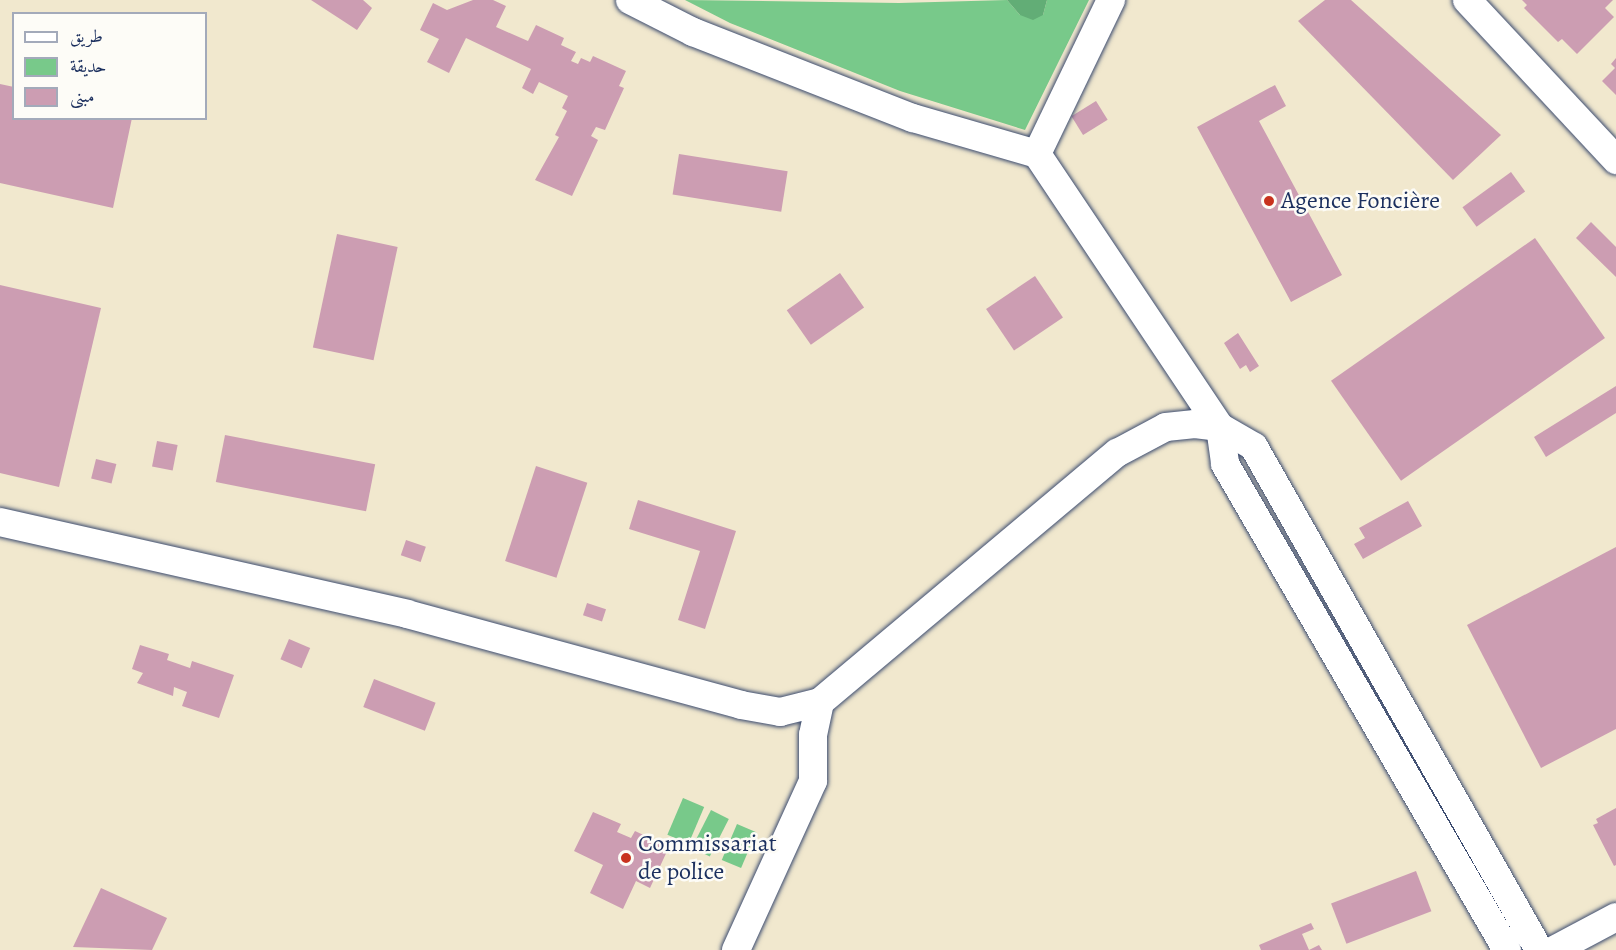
<!DOCTYPE html>
<html>
<head>
<meta charset="utf-8">
<style>
	body { margin:0 }
	#map { position:relative; width:1616px; height:950px; overflow:hidden; background:#f1e8ce; font-family:Alegreya,Amiri,serif }
	div>[style] { position:absolute }
	[style*='--x'] { left:calc(var(--x)*1px); top:calc(var(--y)*1px); width:calc(var(--w)*1px); rotate:calc(var(--a)*1deg) }
	.green>* { inset:0; background:#78c98a; transform-origin:0 0 }
	.forest>* { inset:0; background:#62ad76 }
	.building>* { inset:0; background:#cc9db2; transform-origin:0 0 }
	.roads { filter:drop-shadow(0 0 2px #3b4b6f) drop-shadow(0 0 2px #3b4b6f) }
	.minor>* { height:28px; margin:-14px; padding:0 14px; transform-origin:14px; border-radius:14px; background:#fff }
	.dots>* { width:16px; height:16px; translate:-50% -50%; box-sizing:border-box; border:3px solid #fdfcf7; border-radius:50% }
	span { translate:-50% -50%; white-space:nowrap; text-align:center; line-height:1.15; -webkit-text-stroke:5px #fdfcf7; paint-order:stroke }
	.poi-label { font-size:24px; color:#1b2f5e }
	.left { translate:0 -50%; text-align:left }
	.legend { position:absolute; left:12px; top:12px; width:195px; height:108px; box-sizing:border-box; background:#fdfcf7; border:2px solid #a3aaba; margin:0; padding:8px 10px; list-style:none; font-size:18px; color:#1b2f5e }
	.legend li { display:flex; align-items:center; gap:12px; height:30px }
	.legend b { width:30px; border:2px solid #a3aaba }
</style>
</head>
<body>
<div id="map">
	<div class="green">
		<i style="clip-path:polygon(685px 0,899px 3px,1007px 0,1020px 15px,1043px 15px,1047px 0,1089px 0,1025px 130px,900px 91px,730px 23px)"></i>
		<i style="left:683px;top:798px;width:23px;height:40px;rotate:23deg"></i>
		<i style="left:711px;top:810px;width:20px;height:42px;rotate:27deg"></i>
		<i style="left:737px;top:824px;width:21px;height:39px;rotate:23deg"></i>
	</div>
	<div class="forest">
		<i style="clip-path:polygon(1007px 0,1047px 0,1043px 15px,1033px 20px,1020px 15px)"></i>
	</div>
	<div class="building">
		<i style="clip-path:polygon(311px 0,363px 0,372px 8px,357px 30px)"></i>
		<i style="clip-path:polygon(473px 0,493px 0,506px 6px,496px 27px,528px 41px,536px 25px,564px 38px,561px 45px,576px 52px,571px 61px,578px 64px,581px 58px,590px 62px,593px 56px,626px 71px,619px 86px,624px 88px,605px 130px,596px 127px,591px 136px,598px 140px,572px 196px,535px 180px,559px 137px,555px 135px,567px 111px,562px 108px,568px 96px,539px 82px,533px 94px,522px 88px,531px 69px,466px 38px,449px 73px,427px 62px,439px 39px,420px 30px,433px 3px,447px 10px)"></i>
		<i style="clip-path:polygon(1325px 0,1351px 0,1501px 135px,1453px 180px,1298px 21px)"></i>
		<i style="clip-path:polygon(1522px 0,1613px 0,1605px 8px,1614px 17px,1577px 54px,1562px 39px,1558px 42px,1524px 8px,1527px 5px)"></i>
		<i style="clip-path:polygon(1616px 58px,1616px 95px,1602px 81px,1615px 68px,1611px 64px)"></i>
		<i style="clip-path:polygon(0 84px,14px 87px,14px 118px,132px 118px,113px 208px,0 183px)"></i>
		<i style="clip-path:polygon(1275px 85px,1286px 106px,1259px 121px,1342px 275px,1291px 302px,1197px 127px)"></i>
		<i style="left:1096px;top:101px;width:22px;height:29px;rotate:58deg"></i>
		<i style="left:679px;top:154px;width:110px;height:41px;rotate:9deg"></i>
		<i style="left:1511px;top:172px;width:24px;height:60px;rotate:54deg"></i>
		<i style="clip-path:polygon(1591px 222px,1616px 247px,1616px 277px,1576px 238px)"></i>
		<i style="left:337px;top:234px;width:62px;height:116px;rotate:12deg"></i>
		<i style="left:1535px;top:238px;width:122px;height:249px;rotate:55deg"></i>
		<i style="left:840px;top:273px;width:42px;height:65px;rotate:55deg"></i>
		<i style="left:1035px;top:276px;width:50px;height:59px;rotate:56deg"></i>
		<i style="clip-path:polygon(0 285px,101px 308px,59px 487px,0 473px)"></i>
		<i style="clip-path:polygon(1238px 333px,1259px 366px,1250px 372px,1246px 365px,1240px 369px,1224px 343px)"></i>
		<i style="clip-path:polygon(1616px 386px,1616px 413px,1546px 457px,1534px 437px)"></i>
		<i style="left:225px;top:435px;width:153px;height:48px;rotate:11deg"></i>
		<i style="left:157px;top:441px;width:21px;height:26px;rotate:11deg"></i>
		<i style="left:96px;top:459px;width:21px;height:20px;rotate:14deg"></i>
		<i style="left:536px;top:466px;width:54px;height:100px;rotate:18deg"></i>
		<i style="clip-path:polygon(638px 500px,736px 531px,705px 629px,678px 620px,700px 551px,629px 529px)"></i>
		<i style="clip-path:polygon(1408px 501px,1422px 526px,1363px 559px,1354px 544px,1365px 538px,1359px 528px)"></i>
		<i style="left:406px;top:540px;width:21px;height:16px;rotate:19deg"></i>
		<i style="clip-path:polygon(1616px 547px,1616px 729px,1541px 768px,1467px 625px)"></i>
		<i style="left:587px;top:603px;width:20px;height:13px;rotate:18deg"></i>
		<i style="left:289px;top:639px;width:23px;height:22px;rotate:23deg"></i>
		<i style="clip-path:polygon(140px 645px,169px 654px,167px 660px,190px 668px,192px 661px,234px 675px,219px 718px,182px 706px,187px 692px,174px 687px,173px 696px,137px 683px,143px 673px,132px 669px)"></i>
		<i style="left:374px;top:679px;width:66px;height:30px;rotate:21deg"></i>
		<i style="clip-path:polygon(1616px 808px,1616px 865px,1614px 866px,1593px 825px,1598px 823px,1596px 819px)"></i>
		<i style="clip-path:polygon(593px 812px,621px 824px,617px 832px,631px 838px,635px 831px,669px 847px,650px 888px,636px 881px,623px 909px,590px 893px,603px 865px,574px 851px)"></i>
		<i style="left:1416px;top:871px;width:43px;height:91px;rotate:69deg"></i>
		<i style="clip-path:polygon(101px 888px,167px 918px,152px 950px,73px 947px)"></i>
		<i style="clip-path:polygon(1311px 923px,1314px 929px,1302px 934px,1309px 950px,1319px 945px,1322px 950px,1261px 950px,1259px 945px)"></i>
	</div>
	<div class="roads">
		<div class="minor">
			<i style="--x:630;--y:0;--w:71;--a:26.9"></i>
			<i style="--x:693;--y:32;--w:236;--a:21.4"></i>
			<i style="--x:913;--y:118;--w:129;--a:16.2"></i>
			<i style="--x:1111;--y:0;--w:171;--a:115.7"></i>
			<i style="--x:1037;--y:154;--w:329;--a:56.2"></i>
			<i style="--x:1220;--y:427;--w:37;--a:82"></i>
			<i style="--x:1225;--y:464;--w:562;--a:59.88"></i>
			<i style="--x:1467;--y:0;--w:219;--a:47"></i>
			<i style="--x:0;--y:522;--w:417;--a:12.7"></i>
			<i style="--x:407;--y:614;--w:346;--a:15.2"></i>
			<i style="--x:741;--y:705;--w:40;--a:10"></i>
			<i style="--x:780;--y:712;--w:41;--a:-14"></i>
			<i style="--x:820;--y:702;--w:388;--a:-40"></i>
			<i style="--x:1117;--y:453;--w:55;--a:-28"></i>
			<i style="--x:1166;--y:427;--w:29;--a:-6"></i>
			<i style="--x:1195;--y:424;--w:25;--a:7"></i>
			<i style="--x:1220;--y:427;--w:39;--a:30"></i>
			<i style="--x:1254;--y:447;--w:578;--a:60.46"></i>
			<i style="--x:736;--y:950;--w:186;--a:-65.5"></i>
			<i style="--x:813;--y:781;--w:46;--a:-90"></i>
			<i style="--x:813;--y:735;--w:34;--a:-78"></i>
			<i style="--x:1554;--y:950;--w:70;--a:-28"></i>
		</div>
	</div>
	<div class="dots">
		<i style="left:1269px;top:201px;background:#c8321e"></i>
		<i style="left:626px;top:858px;background:#c8321e"></i>
	</div>
	<div class="poi-label">
		<span class="left" style="left:1281px;top:201px">Agence Foncière</span>
		<span class="left" style="left:638px;top:858px">Commissariat<br>de police</span>
	</div>
	<ul class="legend">
	<li><b style="height:8px;background:#fff"></b>طريق</li>
	<li><b style="height:16px;background:#78c98a"></b>حديقة</li>
	<li><b style="height:16px;background:#cc9db2"></b>مبنى</li>
	</ul>
</div>
</body>
</html>
